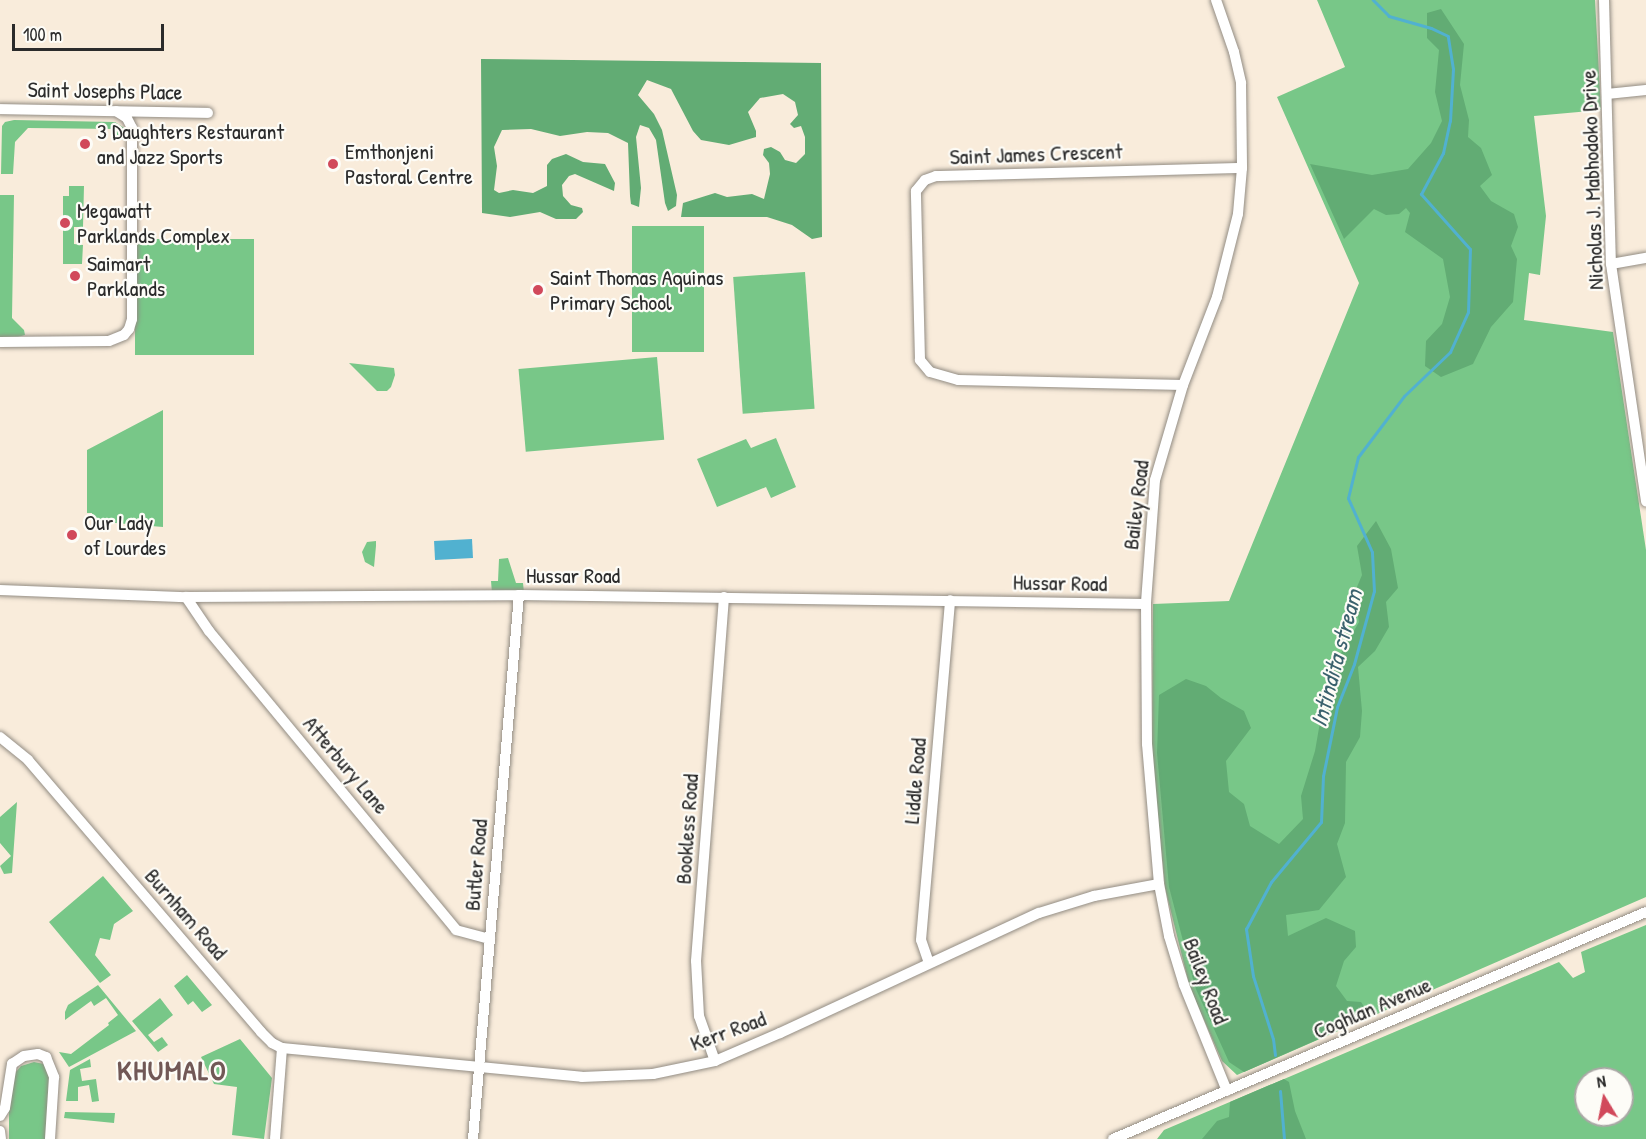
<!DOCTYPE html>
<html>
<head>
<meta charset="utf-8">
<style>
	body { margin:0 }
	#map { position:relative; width:1646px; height:1139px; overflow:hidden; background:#f9ecdb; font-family:"Patrick Hand",sans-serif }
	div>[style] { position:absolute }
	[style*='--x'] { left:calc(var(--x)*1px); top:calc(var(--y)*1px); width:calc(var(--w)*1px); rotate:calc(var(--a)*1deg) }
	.green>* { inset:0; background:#78c788; transform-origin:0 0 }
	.forest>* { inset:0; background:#62ac74 }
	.water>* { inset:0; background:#51b1d0; transform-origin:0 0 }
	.stream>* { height:3px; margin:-1.5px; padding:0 1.5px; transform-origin:1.5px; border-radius:1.5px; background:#51b1d0 }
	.roads { filter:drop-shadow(0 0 2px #928c83) drop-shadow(0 0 2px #928c83) }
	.street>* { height:10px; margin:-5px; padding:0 5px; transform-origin:5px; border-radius:5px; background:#fff }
	.dots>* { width:16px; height:16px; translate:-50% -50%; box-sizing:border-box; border:3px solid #fdfcf7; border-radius:50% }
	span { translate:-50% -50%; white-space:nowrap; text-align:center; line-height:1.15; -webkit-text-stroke:4.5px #fdfcf7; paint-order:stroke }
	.street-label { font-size:22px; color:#2b2b2b }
	.poi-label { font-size:22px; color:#2b2b2b }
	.left { translate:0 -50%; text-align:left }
	.water-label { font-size:24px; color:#3a616d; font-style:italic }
	.district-label { font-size:28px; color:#715856; font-weight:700; letter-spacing:1.5px }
	.north { position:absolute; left:1574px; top:1067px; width:60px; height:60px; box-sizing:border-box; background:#fdfcf7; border:2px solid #a9a8a5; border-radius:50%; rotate:350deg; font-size:16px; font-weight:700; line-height:24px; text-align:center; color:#2b2b2b }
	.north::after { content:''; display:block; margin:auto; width:21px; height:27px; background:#d1495b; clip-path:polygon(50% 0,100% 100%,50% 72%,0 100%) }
	.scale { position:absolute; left:12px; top:24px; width:152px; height:27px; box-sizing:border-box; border:3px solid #2b2b2b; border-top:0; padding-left:8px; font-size:18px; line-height:21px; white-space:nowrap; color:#2b2b2b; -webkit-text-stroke:4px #fdfcf7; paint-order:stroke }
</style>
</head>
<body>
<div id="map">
	<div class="green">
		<i style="clip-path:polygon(1317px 0,1595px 0,1601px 110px,1534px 116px,1546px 216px,1540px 275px,1529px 273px,1524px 320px,1613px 332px,1646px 550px,1646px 897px,1237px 1075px,1222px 1061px,1190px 988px,1165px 888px,1152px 756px,1153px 604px,1229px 601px,1359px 283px,1277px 97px,1345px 67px)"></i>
		<i style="clip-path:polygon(14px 120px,115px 122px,126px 129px,127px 140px,116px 140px,116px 129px,28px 128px,15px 142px,13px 174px,1px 174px,2px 126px,5px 122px)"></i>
		<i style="clip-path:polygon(69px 186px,84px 186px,83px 227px,74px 227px,74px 244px,83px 245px,82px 264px,63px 264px,63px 196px,69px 196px)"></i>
		<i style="clip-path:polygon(0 195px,14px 195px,12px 318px,24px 330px,25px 335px,18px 337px,0 337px)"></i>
		<i style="left:704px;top:226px;width:126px;height:72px;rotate:90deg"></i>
		<i style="left:135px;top:239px;width:119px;height:116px"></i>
		<i style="left:805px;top:272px;width:137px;height:72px;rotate:86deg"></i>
		<i style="left:657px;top:357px;width:83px;height:139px;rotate:85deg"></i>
		<i style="clip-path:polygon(349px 363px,394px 368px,395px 375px,391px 387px,387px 391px,377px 391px)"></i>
		<i style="clip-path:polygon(163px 410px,163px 527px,92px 521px,92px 513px,87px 513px,87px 450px)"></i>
		<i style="clip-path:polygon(776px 438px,796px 487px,771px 498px,766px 487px,717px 507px,697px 459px,746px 439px,751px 448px)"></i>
		<i style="clip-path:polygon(376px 541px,376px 546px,374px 567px,365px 562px,362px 552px,367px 542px)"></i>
		<i style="clip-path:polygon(508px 558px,516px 583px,523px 583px,524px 593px,492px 593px,491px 581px,498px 581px,499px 559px)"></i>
		<i style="clip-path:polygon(17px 802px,12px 873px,4px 874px,0 866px,11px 856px,0 843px,0 817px)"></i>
		<i style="clip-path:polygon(103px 876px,133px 911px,114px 924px,110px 940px,100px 938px,95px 955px,111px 975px,100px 983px,49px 922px)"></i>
		<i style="clip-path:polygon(evenodd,1646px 925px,1646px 1139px,1157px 1139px,1164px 1130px,1559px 962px,1573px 978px,1585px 972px,1581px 952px,1646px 925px,1586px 1079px,1622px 1079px,1622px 1115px,1586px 1115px,1586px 1079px)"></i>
		<i style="clip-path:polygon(187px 975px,212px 1005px,202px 1012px,193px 1001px,188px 1005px,174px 986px)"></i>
		<i style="clip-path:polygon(98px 985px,136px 1031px,69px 1067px,59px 1052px,71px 1054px,109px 1025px,108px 1023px,118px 1015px,106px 998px,94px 1006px,91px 1001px,65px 1020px,65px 1012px,68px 1005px)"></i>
		<i style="clip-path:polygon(160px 998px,173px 1015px,148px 1035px,154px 1042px,162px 1037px,168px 1045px,158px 1052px,132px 1021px)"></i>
		<i style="clip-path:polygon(240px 1039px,272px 1078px,264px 1139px,232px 1135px,237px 1087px,214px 1084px,201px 1057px)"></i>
		<i style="clip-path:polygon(90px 1059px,91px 1067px,80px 1069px,82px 1081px,96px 1079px,99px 1101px,92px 1102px,89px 1085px,78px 1087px,78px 1101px,66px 1101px,70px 1070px)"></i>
		<i style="clip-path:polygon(34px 1062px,44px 1064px,51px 1082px,47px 1139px,9px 1139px,9px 1110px,15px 1073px,21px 1066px)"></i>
		<i style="clip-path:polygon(65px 1112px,115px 1113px,114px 1123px,64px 1118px)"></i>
	</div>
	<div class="forest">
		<i style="clip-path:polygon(1441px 9px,1464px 44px,1460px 85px,1469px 120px,1468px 137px,1481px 148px,1492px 175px,1480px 186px,1491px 201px,1514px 214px,1518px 227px,1511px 246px,1517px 259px,1513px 302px,1491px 327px,1473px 364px,1441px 377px,1425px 366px,1426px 341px,1442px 324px,1450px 297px,1443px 259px,1405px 232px,1410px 213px,1406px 208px,1399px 214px,1386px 215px,1374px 209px,1344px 239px,1310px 164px,1372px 175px,1408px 169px,1431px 143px,1442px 121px,1435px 92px,1439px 50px,1427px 38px,1427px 13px)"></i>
		<i style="clip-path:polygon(481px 59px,821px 63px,822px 237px,812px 239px,792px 225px,767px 217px,681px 217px,683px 203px,715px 193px,727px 197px,752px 194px,764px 199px,770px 174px,769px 163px,763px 155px,764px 149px,771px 147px,780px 152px,785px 160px,796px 163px,805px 154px,805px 137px,801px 126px,794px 128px,790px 124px,798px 115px,795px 102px,783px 94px,760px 98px,748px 112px,756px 131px,756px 137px,729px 145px,701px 140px,693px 131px,671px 89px,647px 80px,638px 95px,654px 114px,662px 130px,677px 195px,676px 206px,668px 211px,665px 203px,656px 140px,649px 128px,640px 125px,636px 137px,641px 188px,639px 207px,631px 204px,630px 196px,628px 143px,608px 133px,587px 132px,560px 136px,531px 129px,502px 130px,494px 147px,497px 166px,494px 190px,499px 193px,513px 190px,533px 193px,547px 186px,547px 165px,552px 159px,566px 154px,583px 162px,605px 164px,615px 183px,614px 191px,575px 174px,569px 176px,562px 185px,563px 196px,571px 205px,582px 208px,583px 212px,576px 219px,556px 219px,540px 212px,510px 217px,482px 213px)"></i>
		<i style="clip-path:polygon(1376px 521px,1391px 549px,1398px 588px,1386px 602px,1389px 627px,1375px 651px,1358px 667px,1362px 711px,1360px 737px,1346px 762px,1345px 823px,1337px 844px,1346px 877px,1319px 910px,1286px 915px,1288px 936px,1326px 918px,1355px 931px,1356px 947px,1344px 961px,1336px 986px,1347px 1001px,1361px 1002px,1367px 1011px,1362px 1020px,1244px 1072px,1229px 1062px,1195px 987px,1169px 887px,1157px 753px,1159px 695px,1186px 679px,1206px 686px,1221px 698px,1244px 711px,1251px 728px,1226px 761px,1229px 792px,1244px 804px,1250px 826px,1279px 844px,1303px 819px,1301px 796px,1315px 751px,1328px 676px,1359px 622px,1354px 594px,1362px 575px,1357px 546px)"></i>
		<i style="clip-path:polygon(1284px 1079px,1289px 1082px,1295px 1111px,1306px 1139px,1202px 1139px,1217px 1121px,1229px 1117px,1230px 1102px)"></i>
	</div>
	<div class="water">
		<i style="left:472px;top:539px;width:19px;height:38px;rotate:87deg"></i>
	</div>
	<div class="stream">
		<i style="--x:1275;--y:1055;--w:16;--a:-97"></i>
		<i style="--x:1273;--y:1039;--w:66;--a:-107.6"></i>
		<i style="--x:1253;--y:976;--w:48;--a:-98.5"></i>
		<i style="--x:1246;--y:929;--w:53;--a:-62"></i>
		<i style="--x:1271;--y:882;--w:78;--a:-50.2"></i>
		<i style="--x:1321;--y:822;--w:46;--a:-87.5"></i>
		<i style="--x:1323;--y:776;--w:70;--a:-78.5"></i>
		<i style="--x:1337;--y:707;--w:46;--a:-68.4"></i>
		<i style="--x:1354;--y:664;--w:76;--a:-74.7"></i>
		<i style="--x:1374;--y:591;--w:39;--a:-93"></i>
		<i style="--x:1372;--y:552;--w:59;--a:-114"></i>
		<i style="--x:1348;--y:498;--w:42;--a:-76.3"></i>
		<i style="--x:1358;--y:457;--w:76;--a:-53"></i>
		<i style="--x:1404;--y:396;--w:64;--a:-43.7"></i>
		<i style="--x:1450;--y:352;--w:44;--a:-65.8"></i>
		<i style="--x:1468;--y:312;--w:63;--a:-88.2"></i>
		<i style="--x:1470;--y:249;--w:74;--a:-131.7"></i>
		<i style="--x:1421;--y:194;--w:47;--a:-61.8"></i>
		<i style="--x:1443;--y:153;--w:33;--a:-78"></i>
		<i style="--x:1450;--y:121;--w:52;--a:-86.7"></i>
		<i style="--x:1453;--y:69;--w:33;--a:-99"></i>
		<i style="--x:1448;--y:36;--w:19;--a:-155"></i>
		<i style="--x:1431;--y:28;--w:44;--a:-164.1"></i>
		<i style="--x:1389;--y:16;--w:23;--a:-135"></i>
		<i style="--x:1280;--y:1091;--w:48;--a:85.2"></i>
	</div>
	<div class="roads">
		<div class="street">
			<i style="--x:1216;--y:0;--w:55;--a:70.9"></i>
			<i style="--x:1234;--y:52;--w:32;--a:77"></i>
			<i style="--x:1241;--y:83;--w:85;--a:89.3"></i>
			<i style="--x:1242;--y:168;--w:46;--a:95"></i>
			<i style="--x:1238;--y:214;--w:86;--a:104.2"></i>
			<i style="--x:1217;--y:297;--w:94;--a:111.1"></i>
			<i style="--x:1183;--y:385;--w:99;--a:106.4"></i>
			<i style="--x:1155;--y:480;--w:124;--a:94.2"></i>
			<i style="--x:1146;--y:604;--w:140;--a:89.6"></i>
			<i style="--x:1147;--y:744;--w:141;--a:85.1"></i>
			<i style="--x:1159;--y:884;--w:53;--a:79.1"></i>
			<i style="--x:1169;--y:936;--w:51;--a:73"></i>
			<i style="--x:1184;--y:985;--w:114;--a:67.9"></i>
			<i style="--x:1604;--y:0;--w:264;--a:88.5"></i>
			<i style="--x:1611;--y:264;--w:240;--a:81.6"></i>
			<i style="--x:1607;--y:94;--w:39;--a:-6"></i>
			<i style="--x:0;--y:109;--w:208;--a:1.1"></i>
			<i style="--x:1611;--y:264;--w:36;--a:-10"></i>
			<i style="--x:0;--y:342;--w:109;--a:-0.5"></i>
			<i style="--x:109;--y:341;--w:16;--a:-22"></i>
			<i style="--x:124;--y:335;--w:8;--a:-50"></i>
			<i style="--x:129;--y:329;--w:10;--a:-73"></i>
			<i style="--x:132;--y:319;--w:191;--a:-90"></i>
			<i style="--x:132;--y:128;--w:11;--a:-117"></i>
			<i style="--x:127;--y:118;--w:13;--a:-148"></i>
			<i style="--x:1183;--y:385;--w:225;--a:-178.7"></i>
			<i style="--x:958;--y:380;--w:29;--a:-164"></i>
			<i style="--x:930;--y:372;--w:16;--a:-130"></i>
			<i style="--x:920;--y:360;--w:169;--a:-91.4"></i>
			<i style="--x:916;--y:191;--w:14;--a:-51"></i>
			<i style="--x:925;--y:180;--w:12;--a:-20"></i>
			<i style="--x:936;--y:176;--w:306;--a:-1.5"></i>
			<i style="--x:0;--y:590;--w:186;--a:2.2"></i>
			<i style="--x:186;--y:597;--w:333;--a:-0.3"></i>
			<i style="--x:519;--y:595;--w:627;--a:0.82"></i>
			<i style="--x:186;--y:597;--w:41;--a:55.9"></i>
			<i style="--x:209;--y:631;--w:388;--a:50.4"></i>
			<i style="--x:456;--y:930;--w:35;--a:15"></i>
			<i style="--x:0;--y:737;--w:36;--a:39"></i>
			<i style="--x:28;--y:760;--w:358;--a:49.4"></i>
			<i style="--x:261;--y:1032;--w:16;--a:45"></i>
			<i style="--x:272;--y:1043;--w:11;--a:27"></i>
			<i style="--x:282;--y:1048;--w:91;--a:94.4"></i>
			<i style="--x:929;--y:963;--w:24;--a:-109"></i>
			<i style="--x:921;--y:940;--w:341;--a:-85.1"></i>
			<i style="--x:282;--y:1048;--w:301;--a:5.5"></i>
			<i style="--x:582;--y:1077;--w:71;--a:-2.4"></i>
			<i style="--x:653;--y:1074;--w:63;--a:-11.8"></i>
			<i style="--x:715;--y:1061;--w:71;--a:-23.3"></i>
			<i style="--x:780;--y:1033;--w:285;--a:-24.9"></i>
			<i style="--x:1039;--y:913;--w:58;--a:-17.2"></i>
			<i style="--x:1094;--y:896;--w:66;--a:-10.5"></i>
			<i style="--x:715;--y:1061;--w:48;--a:-109.6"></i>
			<i style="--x:699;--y:1016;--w:55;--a:-93.1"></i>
			<i style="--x:696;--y:961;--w:365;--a:-85.6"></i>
			<i style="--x:0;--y:1116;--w:9;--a:-58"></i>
			<i style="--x:5;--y:1108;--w:45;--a:-81"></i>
			<i style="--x:12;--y:1064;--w:14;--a:-34"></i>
			<i style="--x:24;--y:1056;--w:14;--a:-8"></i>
			<i style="--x:38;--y:1054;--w:9;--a:21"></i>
			<i style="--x:46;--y:1057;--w:22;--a:68"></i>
			<i style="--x:54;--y:1077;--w:62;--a:93.7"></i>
			<i style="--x:0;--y:1131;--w:8;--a:83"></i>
			<i style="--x:473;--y:1139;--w:546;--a:-85.17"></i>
			<i style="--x:1113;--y:1139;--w:579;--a:-23.07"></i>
		</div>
	</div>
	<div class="dots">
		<i style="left:85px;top:144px;background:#d1495b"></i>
		<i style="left:333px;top:164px;background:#d1495b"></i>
		<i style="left:65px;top:223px;background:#d1495b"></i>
		<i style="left:75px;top:276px;background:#d1495b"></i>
		<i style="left:538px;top:290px;background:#d1495b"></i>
		<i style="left:72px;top:535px;background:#d1495b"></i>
	</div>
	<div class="street-label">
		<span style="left:105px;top:91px;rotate:1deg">Saint Josephs Place</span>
		<span style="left:1036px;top:154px;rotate:-2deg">Saint James Crescent</span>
		<span style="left:1592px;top:180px;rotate:-92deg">Nicholas J. Mabhodoko Drive</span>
		<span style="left:1136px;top:505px;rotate:-83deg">Bailey Road</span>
		<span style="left:573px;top:576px">Hussar Road</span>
		<span style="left:1060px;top:583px;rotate:1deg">Hussar Road</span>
		<span style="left:346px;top:765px;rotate:50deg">Atterbury Lane</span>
		<span style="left:915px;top:781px;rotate:-85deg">Liddle Road</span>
		<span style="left:687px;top:829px;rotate:-86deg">Bookless Road</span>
		<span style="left:476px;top:865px;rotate:-85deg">Butler Road</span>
		<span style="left:186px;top:914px;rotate:49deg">Burnham Road</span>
		<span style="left:1206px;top:981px;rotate:69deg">Bailey Road</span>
		<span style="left:1372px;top:1008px;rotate:-23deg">Coghlan Avenue</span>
		<span style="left:728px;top:1031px;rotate:-20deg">Kerr Road</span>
	</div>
	<div class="poi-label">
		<span class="left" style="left:97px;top:144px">3 Daughters Restaurant<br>and Jazz Sports</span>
		<span class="left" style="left:345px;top:164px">Emthonjeni<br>Pastoral Centre</span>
		<span class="left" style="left:77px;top:223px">Megawatt<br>Parklands Complex</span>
		<span class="left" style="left:87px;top:276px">Saimart<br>Parklands</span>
		<span class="left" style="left:550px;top:290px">Saint Thomas Aquinas<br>Primary School</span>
		<span class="left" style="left:84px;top:535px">Our Lady<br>of Lourdes</span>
	</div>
	<div class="water-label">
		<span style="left:1336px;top:658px;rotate:-75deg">Intindita stream</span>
	</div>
	<div class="district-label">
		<span style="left:172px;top:1070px">KHUMALO</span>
	</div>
	<div class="north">N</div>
	<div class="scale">100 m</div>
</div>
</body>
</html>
